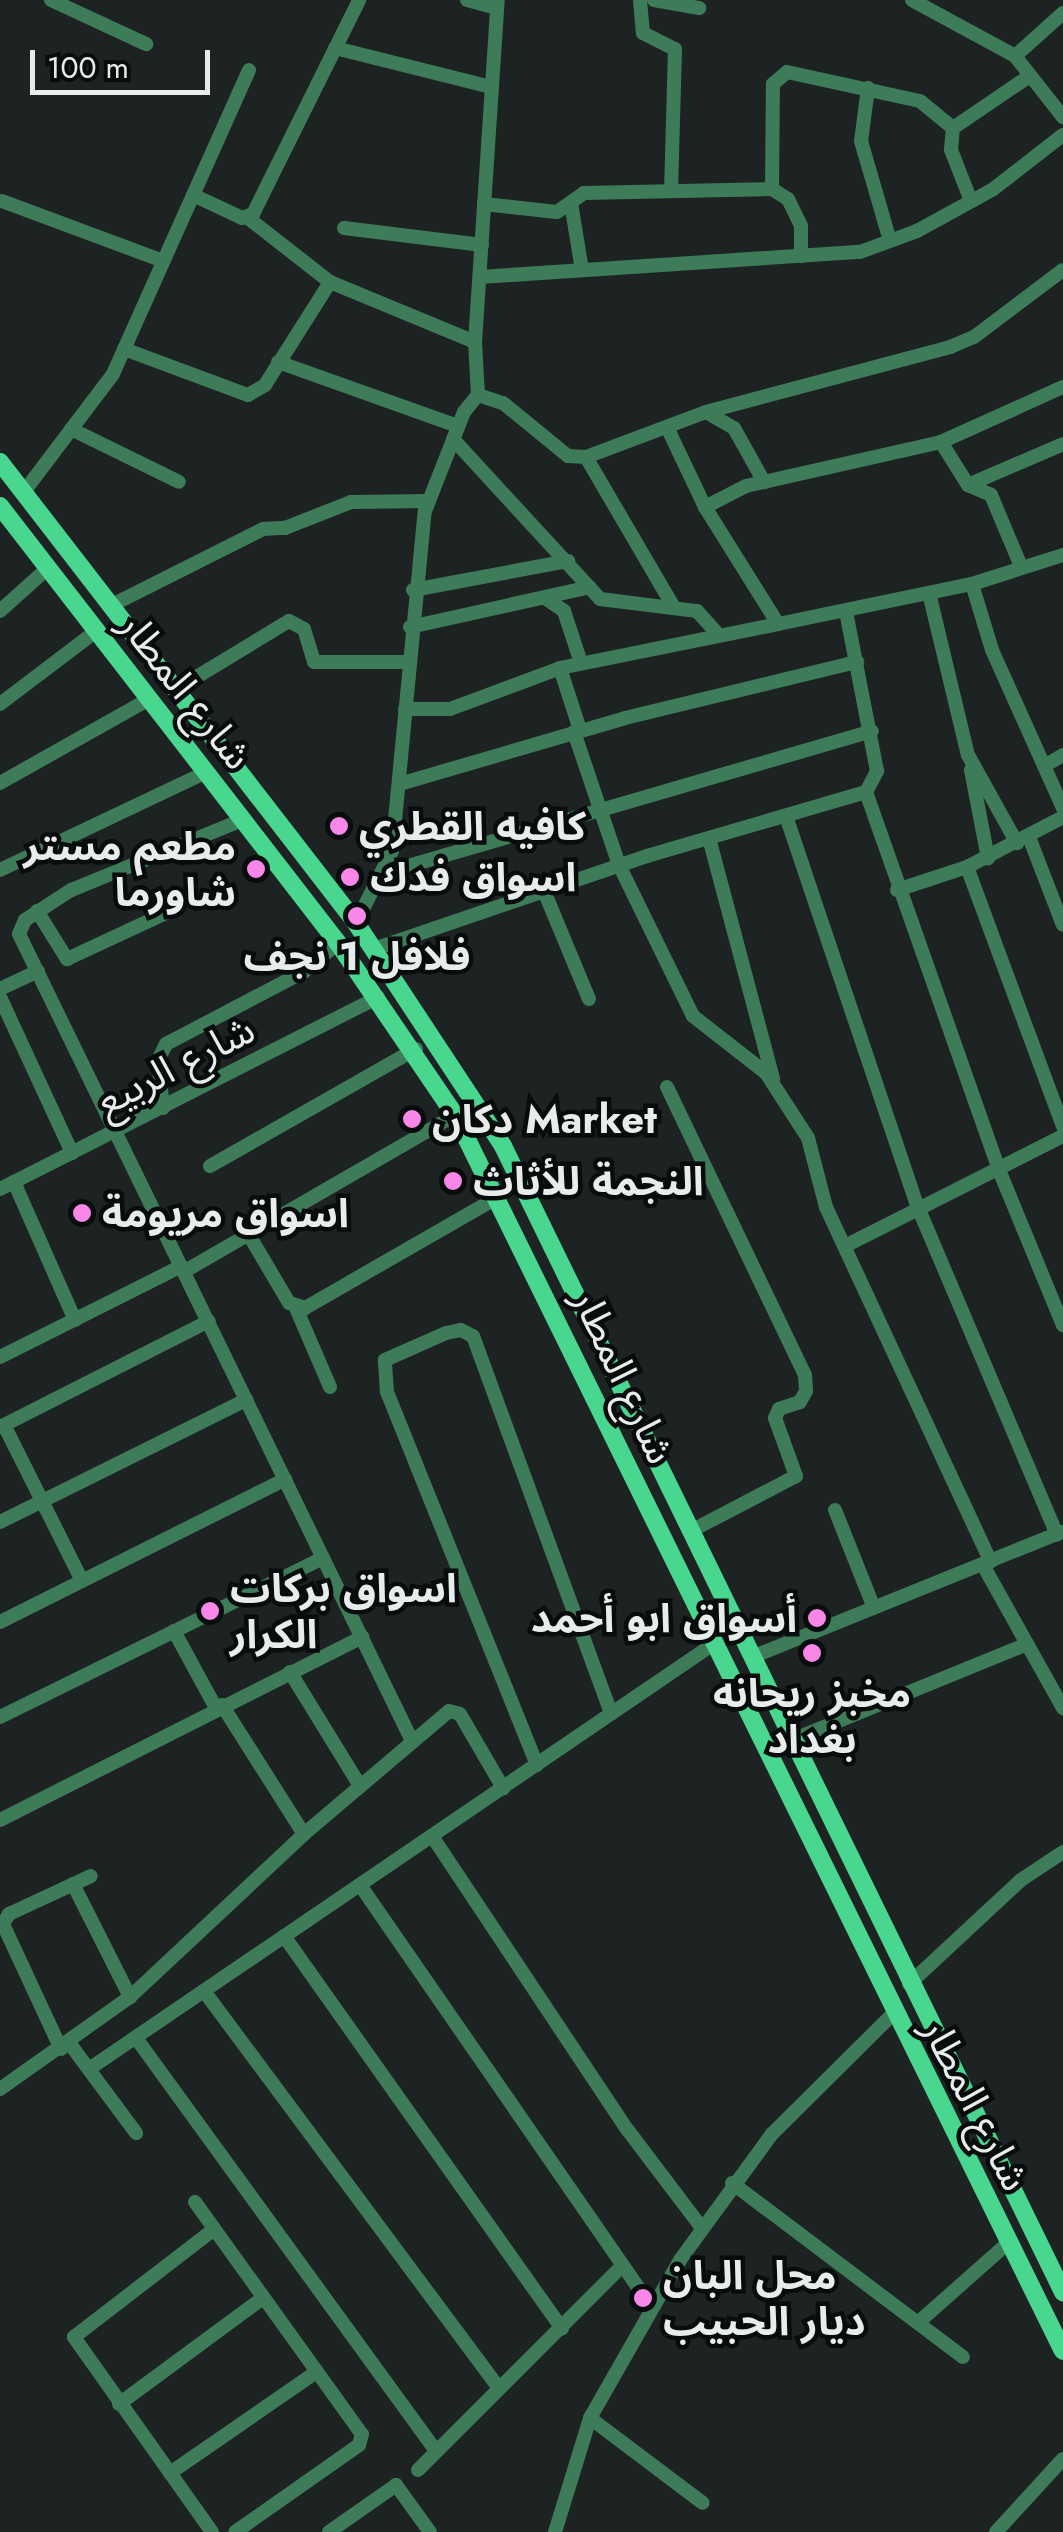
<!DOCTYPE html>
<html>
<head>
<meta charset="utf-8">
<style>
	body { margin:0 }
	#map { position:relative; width:1063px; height:2532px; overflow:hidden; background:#1d2323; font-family:Jost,"Noto Sans Arabic",sans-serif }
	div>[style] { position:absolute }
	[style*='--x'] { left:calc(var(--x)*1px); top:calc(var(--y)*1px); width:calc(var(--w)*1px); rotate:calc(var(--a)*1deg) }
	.minor>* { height:14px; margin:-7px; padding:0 7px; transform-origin:7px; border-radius:7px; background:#3e7c59 }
	.major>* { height:18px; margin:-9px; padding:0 9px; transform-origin:9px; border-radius:9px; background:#49d790 }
	.dots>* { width:28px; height:28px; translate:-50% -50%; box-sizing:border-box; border:5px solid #090c0c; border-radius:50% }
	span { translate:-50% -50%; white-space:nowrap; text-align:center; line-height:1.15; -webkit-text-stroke:9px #090c0c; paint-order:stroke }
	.street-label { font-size:40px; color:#e8eceb }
	.poi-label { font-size:40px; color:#e8eceb; font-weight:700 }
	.left { translate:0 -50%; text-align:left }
	.right { translate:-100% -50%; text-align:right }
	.scale { position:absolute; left:30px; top:50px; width:180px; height:45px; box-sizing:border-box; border:5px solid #e8eceb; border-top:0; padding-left:12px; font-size:30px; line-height:35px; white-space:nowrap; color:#e8eceb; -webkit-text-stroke:8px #090c0c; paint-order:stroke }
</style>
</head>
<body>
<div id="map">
	<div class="minor">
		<i style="--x:51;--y:0;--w:105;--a:24.9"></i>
		<i style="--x:467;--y:0;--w:31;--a:15"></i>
		<i style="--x:640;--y:0;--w:33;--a:85"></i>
		<i style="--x:643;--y:33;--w:36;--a:27"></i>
		<i style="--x:675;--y:49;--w:142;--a:91.6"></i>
		<i style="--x:654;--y:0;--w:46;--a:10.1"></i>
		<i style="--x:912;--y:0;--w:117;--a:28.5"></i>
		<i style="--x:1063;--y:13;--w:64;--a:138.1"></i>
		<i style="--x:1015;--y:56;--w:78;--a:51.8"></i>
		<i style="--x:335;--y:48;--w:161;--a:14"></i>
		<i style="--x:868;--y:88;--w:53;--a:97.5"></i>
		<i style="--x:861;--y:141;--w:104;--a:73.8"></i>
		<i style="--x:772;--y:189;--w:19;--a:32"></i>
		<i style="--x:788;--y:199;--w:30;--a:64"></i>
		<i style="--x:801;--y:226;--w:30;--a:90"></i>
		<i style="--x:193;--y:195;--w:54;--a:25.1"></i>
		<i style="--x:242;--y:218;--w:12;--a:-20"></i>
		<i style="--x:253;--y:214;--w:239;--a:-63.6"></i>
		<i style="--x:2;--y:201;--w:172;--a:20.4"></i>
		<i style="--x:971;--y:201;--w:55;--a:-111.4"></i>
		<i style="--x:951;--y:150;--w:22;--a:-85"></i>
		<i style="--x:953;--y:128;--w:91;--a:-34.2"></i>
		<i style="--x:571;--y:203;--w:68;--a:80.7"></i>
		<i style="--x:484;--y:204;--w:73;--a:6.3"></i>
		<i style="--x:557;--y:212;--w:33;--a:-35"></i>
		<i style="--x:584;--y:193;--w:188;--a:-1.2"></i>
		<i style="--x:772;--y:189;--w:105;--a:-89.5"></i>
		<i style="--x:773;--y:84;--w:18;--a:-41"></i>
		<i style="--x:787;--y:72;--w:136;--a:12.3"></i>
		<i style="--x:920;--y:101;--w:43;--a:39.3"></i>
		<i style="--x:248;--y:218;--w:104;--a:38"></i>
		<i style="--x:330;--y:282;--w:157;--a:22.5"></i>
		<i style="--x:344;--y:228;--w:139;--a:7"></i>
		<i style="--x:480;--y:277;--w:381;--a:-3.8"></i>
		<i style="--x:860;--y:252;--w:61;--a:-20.2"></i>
		<i style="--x:917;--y:231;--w:85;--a:-28.7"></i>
		<i style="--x:992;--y:190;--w:90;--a:-37.8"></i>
		<i style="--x:124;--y:349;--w:132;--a:20.4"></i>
		<i style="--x:248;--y:395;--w:20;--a:-30"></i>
		<i style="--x:265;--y:385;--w:122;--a:-57.7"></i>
		<i style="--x:278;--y:362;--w:191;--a:19.6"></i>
		<i style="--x:478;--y:395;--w:53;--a:-93.2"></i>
		<i style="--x:475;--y:342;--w:343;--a:-86.2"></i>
		<i style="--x:706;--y:412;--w:32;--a:30"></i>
		<i style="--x:734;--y:428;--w:62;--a:60.9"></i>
		<i style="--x:667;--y:427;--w:89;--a:64.6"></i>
		<i style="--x:705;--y:507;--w:138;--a:58"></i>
		<i style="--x:778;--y:624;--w:198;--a:-11.7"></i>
		<i style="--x:972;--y:584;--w:96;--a:-17.7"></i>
		<i style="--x:71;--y:429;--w:120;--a:26.1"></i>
		<i style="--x:453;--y:439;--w:217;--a:47.4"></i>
		<i style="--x:600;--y:599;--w:98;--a:7.1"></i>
		<i style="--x:697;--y:611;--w:28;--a:48"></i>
		<i style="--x:941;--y:442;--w:51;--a:57.9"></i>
		<i style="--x:968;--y:485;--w:25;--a:23"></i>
		<i style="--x:991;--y:495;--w:75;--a:67.2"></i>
		<i style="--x:586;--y:457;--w:173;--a:59.7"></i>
		<i style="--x:968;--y:485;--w:103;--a:-23.3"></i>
		<i style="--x:23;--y:493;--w:149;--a:-52.9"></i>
		<i style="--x:113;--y:374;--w:333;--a:-65.9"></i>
		<i style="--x:705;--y:507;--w:46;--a:-27.1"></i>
		<i style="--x:746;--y:486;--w:200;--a:-12.7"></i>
		<i style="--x:941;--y:442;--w:134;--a:-24.3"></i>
		<i style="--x:972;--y:584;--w:69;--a:73.1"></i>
		<i style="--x:992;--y:650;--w:173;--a:65.8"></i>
		<i style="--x:413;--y:590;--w:158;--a:-10.6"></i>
		<i style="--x:929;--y:593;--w:167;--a:76.5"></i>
		<i style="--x:968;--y:755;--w:101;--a:60.9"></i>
		<i style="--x:545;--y:598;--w:23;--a:34"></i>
		<i style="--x:564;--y:611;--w:55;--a:71.9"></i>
		<i style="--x:110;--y:606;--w:171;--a:-26.7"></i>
		<i style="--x:263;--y:529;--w:22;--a:-3"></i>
		<i style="--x:285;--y:528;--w:71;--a:-21.5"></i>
		<i style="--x:351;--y:502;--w:78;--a:-0.7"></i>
		<i style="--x:0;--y:611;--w:64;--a:-41.9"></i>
		<i style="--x:410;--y:627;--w:184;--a:-12.5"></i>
		<i style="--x:560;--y:668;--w:65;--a:72.1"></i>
		<i style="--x:175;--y:690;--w:133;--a:-31.2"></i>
		<i style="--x:289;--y:621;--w:17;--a:28"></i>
		<i style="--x:304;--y:629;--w:34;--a:73"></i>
		<i style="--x:314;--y:662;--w:94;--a:0"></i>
		<i style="--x:0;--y:704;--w:121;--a:-37.2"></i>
		<i style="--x:405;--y:709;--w:45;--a:0"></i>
		<i style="--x:450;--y:709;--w:117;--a:-20.4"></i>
		<i style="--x:560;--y:668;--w:222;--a:-11.4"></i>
		<i style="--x:574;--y:732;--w:140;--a:71.3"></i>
		<i style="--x:619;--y:865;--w:168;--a:63.9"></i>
		<i style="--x:693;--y:1016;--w:93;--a:38"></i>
		<i style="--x:766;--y:1073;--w:77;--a:57.1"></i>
		<i style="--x:808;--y:1138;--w:71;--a:75.4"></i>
		<i style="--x:826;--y:1207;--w:391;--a:65.1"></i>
		<i style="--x:1044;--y:766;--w:22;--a:-30"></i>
		<i style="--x:971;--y:770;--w:90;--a:79.1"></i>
		<i style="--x:0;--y:783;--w:171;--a:-29.4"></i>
		<i style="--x:403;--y:783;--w:231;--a:-16.3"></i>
		<i style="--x:625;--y:718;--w:239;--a:-13.6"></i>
		<i style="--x:866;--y:792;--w:401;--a:70.6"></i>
		<i style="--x:999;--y:1170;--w:168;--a:67.6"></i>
		<i style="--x:786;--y:816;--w:410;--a:71.4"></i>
		<i style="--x:917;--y:1205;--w:358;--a:67"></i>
		<i style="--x:242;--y:820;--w:185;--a:157.7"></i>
		<i style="--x:71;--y:890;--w:55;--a:146.9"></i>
		<i style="--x:25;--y:920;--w:15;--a:113"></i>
		<i style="--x:19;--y:934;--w:898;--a:64.03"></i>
		<i style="--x:1029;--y:837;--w:94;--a:68.9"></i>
		<i style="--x:709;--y:838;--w:249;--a:75.1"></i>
		<i style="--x:967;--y:867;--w:276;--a:69.7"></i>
		<i style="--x:0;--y:870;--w:228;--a:-25.4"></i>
		<i style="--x:384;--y:873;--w:508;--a:-16.22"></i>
		<i style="--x:897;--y:890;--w:74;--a:-18.2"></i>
		<i style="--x:967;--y:867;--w:108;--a:-27.5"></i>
		<i style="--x:544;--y:891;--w:117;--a:67.4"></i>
		<i style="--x:37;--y:911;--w:57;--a:58"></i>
		<i style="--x:67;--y:959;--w:123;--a:-24.9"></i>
		<i style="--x:356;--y:923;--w:80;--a:-63.4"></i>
		<i style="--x:392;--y:851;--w:342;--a:-84.5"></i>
		<i style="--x:425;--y:511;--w:106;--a:-68.5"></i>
		<i style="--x:464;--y:412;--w:22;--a:-51"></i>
		<i style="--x:478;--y:395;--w:26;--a:18"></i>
		<i style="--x:503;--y:403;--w:84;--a:39.2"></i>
		<i style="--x:568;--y:456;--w:18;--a:3"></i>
		<i style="--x:586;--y:457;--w:128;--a:-20.6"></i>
		<i style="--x:706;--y:412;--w:253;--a:-14.9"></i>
		<i style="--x:950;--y:347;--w:26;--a:-23"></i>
		<i style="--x:974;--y:337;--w:111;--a:-37"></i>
		<i style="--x:374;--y:949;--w:288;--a:-18.8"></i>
		<i style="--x:647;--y:856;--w:228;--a:-16.3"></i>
		<i style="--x:866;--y:792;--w:24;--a:-62"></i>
		<i style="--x:877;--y:771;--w:162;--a:-101"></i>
		<i style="--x:0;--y:989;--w:42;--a:-25.3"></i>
		<i style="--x:0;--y:997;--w:172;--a:65.2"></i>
		<i style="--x:667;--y:1087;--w:319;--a:64.4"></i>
		<i style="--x:805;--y:1375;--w:16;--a:86"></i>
		<i style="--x:806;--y:1391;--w:13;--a:119"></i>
		<i style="--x:800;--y:1402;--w:22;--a:162"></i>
		<i style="--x:779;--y:1409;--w:10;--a:114"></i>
		<i style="--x:775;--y:1418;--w:62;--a:70.1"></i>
		<i style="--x:796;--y:1476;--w:119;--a:152.4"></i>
		<i style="--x:163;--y:1108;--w:48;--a:-95.9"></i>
		<i style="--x:158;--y:1060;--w:18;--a:-63"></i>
		<i style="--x:166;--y:1044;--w:157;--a:-27.7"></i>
		<i style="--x:305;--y:971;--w:43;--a:-40.3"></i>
		<i style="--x:210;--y:1166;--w:237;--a:-29.6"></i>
		<i style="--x:14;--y:1182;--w:151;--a:66.2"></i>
		<i style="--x:0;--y:1189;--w:424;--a:-26.9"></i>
		<i style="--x:249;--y:1235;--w:79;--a:59.5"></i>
		<i style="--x:289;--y:1303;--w:17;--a:17"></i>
		<i style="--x:305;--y:1308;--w:223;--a:-29.9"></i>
		<i style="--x:845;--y:1246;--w:244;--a:-26.8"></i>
		<i style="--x:185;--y:1271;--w:312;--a:-30"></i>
		<i style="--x:296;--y:1308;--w:86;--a:66.7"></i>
		<i style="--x:0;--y:1357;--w:203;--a:-26.6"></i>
		<i style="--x:4;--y:1425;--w:174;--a:63.4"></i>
		<i style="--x:0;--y:1427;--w:234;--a:-26.9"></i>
		<i style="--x:835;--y:1510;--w:105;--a:68.3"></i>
		<i style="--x:0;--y:1522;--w:275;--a:-26.4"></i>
		<i style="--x:983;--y:1565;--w:164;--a:60.8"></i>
		<i style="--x:0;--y:1622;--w:319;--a:-26.6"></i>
		<i style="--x:174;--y:1631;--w:88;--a:61.4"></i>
		<i style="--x:752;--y:1657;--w:334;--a:-22"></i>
		<i style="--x:290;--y:1672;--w:134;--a:58.4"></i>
		<i style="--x:222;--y:1705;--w:153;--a:57.6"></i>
		<i style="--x:0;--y:1717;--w:360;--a:-26.2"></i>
		<i style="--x:792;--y:1740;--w:254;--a:-22.2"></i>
		<i style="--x:537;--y:1765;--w:402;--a:-111.9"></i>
		<i style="--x:387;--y:1392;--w:32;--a:-94"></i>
		<i style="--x:385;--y:1360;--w:67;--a:-23.9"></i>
		<i style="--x:446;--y:1333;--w:15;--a:-11"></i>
		<i style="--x:461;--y:1330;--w:13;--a:27"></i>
		<i style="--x:473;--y:1336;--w:402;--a:69.9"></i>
		<i style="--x:0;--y:1820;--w:406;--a:-26.8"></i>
		<i style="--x:432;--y:1836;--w:352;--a:56.4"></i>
		<i style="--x:627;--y:2129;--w:124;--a:52.9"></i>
		<i style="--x:73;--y:1884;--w:127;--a:63.2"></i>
		<i style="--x:360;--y:1885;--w:512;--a:55.35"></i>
		<i style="--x:284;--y:1936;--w:481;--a:54.7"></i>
		<i style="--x:909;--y:1984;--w:153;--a:-42.9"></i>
		<i style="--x:1021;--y:1880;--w:50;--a:-33.7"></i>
		<i style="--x:204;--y:1991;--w:493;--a:53.4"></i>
		<i style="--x:136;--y:2038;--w:510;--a:54.01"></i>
		<i style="--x:70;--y:2044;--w:111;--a:53.4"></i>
		<i style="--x:61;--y:2049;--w:138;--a:-114.9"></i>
		<i style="--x:3;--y:1924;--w:12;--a:-59"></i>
		<i style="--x:9;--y:1914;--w:90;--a:-24.9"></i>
		<i style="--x:89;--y:2069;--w:754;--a:-34.24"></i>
		<i style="--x:0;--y:2089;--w:159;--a:-35.3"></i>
		<i style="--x:130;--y:1997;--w:238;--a:-43.1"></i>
		<i style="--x:304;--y:1834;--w:190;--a:-40.3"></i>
		<i style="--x:449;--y:1711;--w:11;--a:15"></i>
		<i style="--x:460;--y:1714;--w:86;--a:59.8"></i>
		<i style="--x:732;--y:2183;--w:289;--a:37"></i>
		<i style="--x:195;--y:2202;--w:286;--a:54.3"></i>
		<i style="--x:362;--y:2434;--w:11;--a:105"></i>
		<i style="--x:359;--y:2445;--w:151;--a:144.9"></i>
		<i style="--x:921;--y:2320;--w:115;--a:-41.5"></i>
		<i style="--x:119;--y:2404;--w:179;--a:-36.4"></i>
		<i style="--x:590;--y:2418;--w:141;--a:37"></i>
		<i style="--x:418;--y:2470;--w:288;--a:-45"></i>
		<i style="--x:170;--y:2473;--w:176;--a:-34.6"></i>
		<i style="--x:212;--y:2532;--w:239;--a:-125.3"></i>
		<i style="--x:74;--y:2337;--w:175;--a:-37.6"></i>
		<i style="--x:329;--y:2532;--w:82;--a:-35"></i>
		<i style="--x:396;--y:2485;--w:58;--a:54.1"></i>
		<i style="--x:555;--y:2532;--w:119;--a:-72.9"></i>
		<i style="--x:590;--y:2418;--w:182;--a:-60.3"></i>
		<i style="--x:680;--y:2260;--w:156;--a:-53.9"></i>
		<i style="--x:772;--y:2134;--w:169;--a:-44.8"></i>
		<i style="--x:996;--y:2532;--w:99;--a:-47.5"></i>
	</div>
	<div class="major">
		<i style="--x:0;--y:462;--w:582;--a:52.32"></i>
		<i style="--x:356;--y:923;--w:267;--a:56.6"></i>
		<i style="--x:503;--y:1146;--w:1276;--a:63.96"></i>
		<i style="--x:0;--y:506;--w:552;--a:52.28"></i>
		<i style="--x:338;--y:943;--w:208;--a:55.8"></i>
		<i style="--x:455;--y:1115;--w:1377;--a:63.81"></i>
	</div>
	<div class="dots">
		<i style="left:339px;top:826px;background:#f987e8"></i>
		<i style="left:256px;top:869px;background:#f987e8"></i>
		<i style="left:350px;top:877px;background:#f987e8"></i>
		<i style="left:357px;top:916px;background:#f987e8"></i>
		<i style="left:412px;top:1119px;background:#f987e8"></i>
		<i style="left:453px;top:1181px;background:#f987e8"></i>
		<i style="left:82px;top:1213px;background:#f987e8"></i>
		<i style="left:210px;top:1611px;background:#f987e8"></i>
		<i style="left:817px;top:1618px;background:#f987e8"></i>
		<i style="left:812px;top:1653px;background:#f987e8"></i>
		<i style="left:643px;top:2298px;background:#f987e8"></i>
	</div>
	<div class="street-label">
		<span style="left:186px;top:690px;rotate:52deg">شارع المطار</span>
		<span style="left:175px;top:1065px;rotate:-27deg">شارع الربيع</span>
		<span style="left:624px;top:1376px;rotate:65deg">شارع المطار</span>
		<span style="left:976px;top:2104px;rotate:63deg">شارع المطار</span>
	</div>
	<div class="poi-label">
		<span class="left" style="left:359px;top:826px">كافيه القطري</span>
		<span class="right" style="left:236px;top:869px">مطعم مستر<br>شاورما</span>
		<span class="left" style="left:370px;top:877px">اسواق فدك</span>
		<span style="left:357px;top:956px">فلافل 1 نجف</span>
		<span class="left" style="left:432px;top:1119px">دكان Market</span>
		<span class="left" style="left:473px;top:1181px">النجمة للأثاث</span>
		<span class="left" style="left:102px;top:1213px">اسواق مريومة</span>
		<span class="left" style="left:230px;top:1611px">اسواق بركات<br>الكرار</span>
		<span class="right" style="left:797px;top:1618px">أسواق ابو أحمد</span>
		<span style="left:812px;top:1716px">مخبز ريحانه<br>بغداد</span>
		<span class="left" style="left:663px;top:2298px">محل البان<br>ديار الحبيب</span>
	</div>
	<div class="scale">100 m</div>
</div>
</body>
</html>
